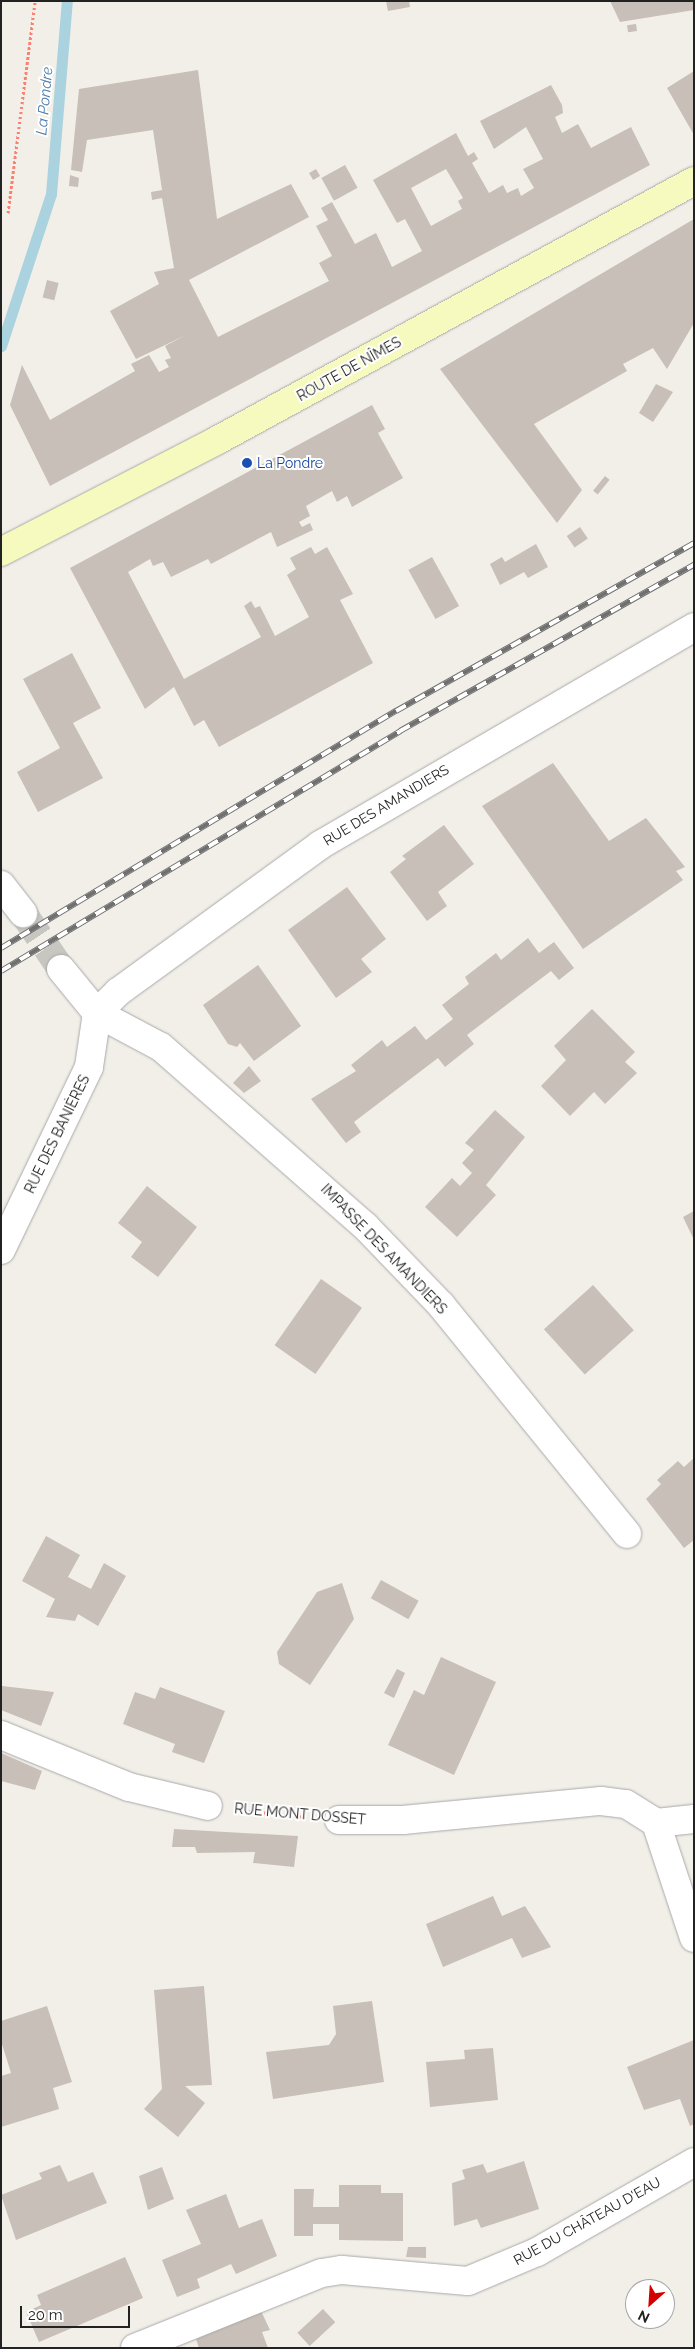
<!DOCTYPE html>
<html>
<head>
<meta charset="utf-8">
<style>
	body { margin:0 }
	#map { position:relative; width:695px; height:2349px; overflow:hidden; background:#f2efe9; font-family:Raleway,sans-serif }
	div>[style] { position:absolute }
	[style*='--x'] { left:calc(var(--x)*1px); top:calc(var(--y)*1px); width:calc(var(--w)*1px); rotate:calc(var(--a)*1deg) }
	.stream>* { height:11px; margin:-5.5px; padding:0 5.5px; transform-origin:5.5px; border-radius:5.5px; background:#aad3df }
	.building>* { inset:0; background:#c7bfb8; transform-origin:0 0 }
	.street-tunnel>* { height:28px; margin-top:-14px; transform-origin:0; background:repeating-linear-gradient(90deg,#c8c6c1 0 28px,transparent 0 42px) }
	.path>* { height:3px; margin-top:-1.5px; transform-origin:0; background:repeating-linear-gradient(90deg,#fa8072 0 2.5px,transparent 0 5px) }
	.roads { filter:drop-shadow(0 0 1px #a9a9a9) drop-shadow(0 0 1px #a9a9a9) }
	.street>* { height:28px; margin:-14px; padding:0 14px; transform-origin:14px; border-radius:14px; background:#fff }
	.secondary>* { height:28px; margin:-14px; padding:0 14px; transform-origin:14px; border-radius:14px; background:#f7fabf }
	.rail>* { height:5.5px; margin-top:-2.75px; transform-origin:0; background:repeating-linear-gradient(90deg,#fff 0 11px,#707070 0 22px); box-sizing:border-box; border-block:1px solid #707070 }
	.dots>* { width:14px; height:14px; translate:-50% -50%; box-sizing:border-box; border:2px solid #fff; border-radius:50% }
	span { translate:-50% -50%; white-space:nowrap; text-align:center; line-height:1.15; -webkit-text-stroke:4px #fff; paint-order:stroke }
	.street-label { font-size:14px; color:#222 }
	.transit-label { font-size:14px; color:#164399 }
	.left { translate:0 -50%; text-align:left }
	.water-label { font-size:15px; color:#4a7aab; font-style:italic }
	.frame { position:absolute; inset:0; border:2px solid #222; pointer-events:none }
	.north { position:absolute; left:625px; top:2279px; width:50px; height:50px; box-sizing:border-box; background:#fff; border:1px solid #a7a7a7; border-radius:50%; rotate:206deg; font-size:14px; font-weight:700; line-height:20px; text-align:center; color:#222 }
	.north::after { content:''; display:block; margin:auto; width:18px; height:22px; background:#d40000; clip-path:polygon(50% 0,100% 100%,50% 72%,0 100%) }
	.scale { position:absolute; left:20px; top:2306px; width:110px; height:22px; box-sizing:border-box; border:2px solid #222; border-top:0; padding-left:6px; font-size:15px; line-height:18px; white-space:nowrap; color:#222; -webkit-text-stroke:4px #fff; paint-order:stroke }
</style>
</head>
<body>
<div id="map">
	<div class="stream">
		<i style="--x:1;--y:346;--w:160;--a:-71.8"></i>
		<i style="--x:51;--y:194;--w:194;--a:-85.3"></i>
	</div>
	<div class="building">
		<i style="clip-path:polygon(386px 1px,409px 1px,410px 7px,388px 11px)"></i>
		<i style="clip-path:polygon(610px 1px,694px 1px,694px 10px,620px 22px)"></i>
		<i style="left:636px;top:24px;width:7px;height:9px;rotate:82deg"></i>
		<i style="clip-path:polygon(evenodd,198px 70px,217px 219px,291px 184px,309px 217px,189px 280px,218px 337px,329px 281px,319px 263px,332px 256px,316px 226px,328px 220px,321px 208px,332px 202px,355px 244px,376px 233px,392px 267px,422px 251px,405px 219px,397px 223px,373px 180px,456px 133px,468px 156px,474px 152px,478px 159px,472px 163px,489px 193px,503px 185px,507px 193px,518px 188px,521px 196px,534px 188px,523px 169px,543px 159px,526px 127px,494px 149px,480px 121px,551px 85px,562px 105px,563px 113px,555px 117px,562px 133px,578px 124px,591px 148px,631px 127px,650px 165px,50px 486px,10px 405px,22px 365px,50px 420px,135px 371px,131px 364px,149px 355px,159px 372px,169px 367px,165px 360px,171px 358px,165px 346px,186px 335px,136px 359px,110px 311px,159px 284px,154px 272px,174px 268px,162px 198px,152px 200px,151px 192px,162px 190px,153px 130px,87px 140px,82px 172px,71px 170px,79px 89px,198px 70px,446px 169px,463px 198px,458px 201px,462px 209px,431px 226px,411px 188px,446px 169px)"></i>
		<i style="clip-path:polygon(694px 71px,694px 135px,667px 88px)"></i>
		<i style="left:345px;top:165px;width:26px;height:27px;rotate:61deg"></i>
		<i style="left:316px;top:169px;width:8px;height:8px;rotate:60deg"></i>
		<i style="clip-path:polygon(70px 175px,79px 178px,78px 187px,69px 186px)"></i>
		<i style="clip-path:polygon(694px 219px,694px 323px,667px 369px,653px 348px,623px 364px,627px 371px,534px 424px,582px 490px,557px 523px,440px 369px)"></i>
		<i style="left:47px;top:280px;width:12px;height:18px;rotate:14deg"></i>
		<i style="clip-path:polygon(656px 384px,673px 392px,653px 422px,639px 413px)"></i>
		<i style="clip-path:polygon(372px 405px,385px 429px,378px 433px,403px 478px,352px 507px,347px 496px,337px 502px,332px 491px,306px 506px,310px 516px,299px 522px,302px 527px,310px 523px,313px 530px,277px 547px,271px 532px,211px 564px,208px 559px,171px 577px,163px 562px,153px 566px,150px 559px,128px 572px,184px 679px,261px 637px,244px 606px,251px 601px,255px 608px,260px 606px,275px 636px,309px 617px,287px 575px,296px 569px,290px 558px,311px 547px,315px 554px,327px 547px,353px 594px,340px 600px,373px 663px,219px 747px,204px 720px,194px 726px,174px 687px,145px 709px,70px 568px)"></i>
		<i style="left:605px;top:476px;width:6px;height:19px;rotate:39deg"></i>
		<i style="left:580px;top:527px;width:14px;height:16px;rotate:56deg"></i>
		<i style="clip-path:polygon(536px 544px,548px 567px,528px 578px,524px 572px,500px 585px,490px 564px,502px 557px,505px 562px)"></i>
		<i style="left:432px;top:557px;width:56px;height:27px;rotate:61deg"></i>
		<i style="clip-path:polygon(72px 653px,101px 708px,73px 723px,103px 778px,38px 812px,17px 772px,60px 748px,23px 679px)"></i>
		<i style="clip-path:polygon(553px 763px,609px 841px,646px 818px,685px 867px,676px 871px,683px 880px,583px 949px,482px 806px)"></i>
		<i style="clip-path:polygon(444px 825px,474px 864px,438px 892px,447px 906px,427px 921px,390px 872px,406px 859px,402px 856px)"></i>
		<i style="clip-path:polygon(347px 887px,386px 939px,361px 959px,372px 972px,336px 998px,288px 930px)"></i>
		<i style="clip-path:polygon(528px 938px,539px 953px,554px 942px,574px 968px,559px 980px,551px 971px,467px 1035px,474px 1044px,445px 1067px,438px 1058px,354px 1122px,361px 1132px,346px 1143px,311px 1099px,356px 1071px,351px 1065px,382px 1040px,387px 1047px,415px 1026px,426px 1040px,453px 1019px,442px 1005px,469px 984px,465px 977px,496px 953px,501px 960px)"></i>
		<i style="clip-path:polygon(258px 965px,301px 1026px,254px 1061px,240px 1043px,237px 1047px,228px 1044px,203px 1005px)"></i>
		<i style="clip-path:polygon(592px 1009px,635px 1052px,625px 1062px,637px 1073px,605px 1104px,594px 1092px,570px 1116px,541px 1086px,566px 1060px,554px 1046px)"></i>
		<i style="clip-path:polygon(249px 1066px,261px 1081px,244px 1093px,233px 1083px)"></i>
		<i style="clip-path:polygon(495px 1110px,525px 1137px,486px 1185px,496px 1195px,457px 1237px,425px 1207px,452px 1178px,460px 1186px,472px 1173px,462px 1163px,474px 1150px,465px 1143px)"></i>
		<i style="clip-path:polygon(147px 1186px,197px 1227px,158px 1277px,131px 1257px,142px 1242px,118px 1223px)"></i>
		<i style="clip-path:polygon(694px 1211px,694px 1240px,683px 1217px)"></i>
		<i style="left:321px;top:1279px;width:50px;height:81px;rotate:35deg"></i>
		<i style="left:593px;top:1285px;width:61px;height:66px;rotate:48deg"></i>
		<i style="clip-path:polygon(694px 1458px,694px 1540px,684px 1548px,646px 1499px,661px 1484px,657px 1480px,678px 1461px,684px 1467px)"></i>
		<i style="clip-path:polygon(46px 1536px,80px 1555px,68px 1577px,91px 1589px,104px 1563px,126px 1576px,98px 1626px,78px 1614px,75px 1621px,46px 1617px,55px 1599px,22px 1581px)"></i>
		<i style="left:381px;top:1580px;width:43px;height:21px;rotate:29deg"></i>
		<i style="clip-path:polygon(342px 1583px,354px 1619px,310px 1685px,279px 1664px,277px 1652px,317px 1592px)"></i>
		<i style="clip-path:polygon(441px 1657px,496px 1682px,454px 1775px,388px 1745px,414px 1690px,424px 1695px)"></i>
		<i style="clip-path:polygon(397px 1669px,405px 1673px,394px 1698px,384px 1693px)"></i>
		<i style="clip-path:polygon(2px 1686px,54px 1692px,41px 1726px,1px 1710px)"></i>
		<i style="clip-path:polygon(160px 1687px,225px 1711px,204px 1763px,172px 1752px,175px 1744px,123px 1724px,135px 1692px,155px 1699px)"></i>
		<i style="clip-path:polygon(1px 1753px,42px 1771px,35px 1790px,1px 1781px)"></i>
		<i style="clip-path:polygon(174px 1829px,298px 1836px,294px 1867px,253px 1863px,255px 1852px,197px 1853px,195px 1847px,172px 1847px)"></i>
		<i style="clip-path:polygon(493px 1896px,502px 1916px,525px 1906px,551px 1947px,522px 1958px,512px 1938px,443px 1967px,426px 1924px)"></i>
		<i style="clip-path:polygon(204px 1986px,212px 2085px,185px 2086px,205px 2103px,178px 2137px,144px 2109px,162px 2089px,154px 1990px)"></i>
		<i style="clip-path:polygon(372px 2001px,384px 2082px,273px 2099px,266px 2052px,329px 2045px,336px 2034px,333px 2006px)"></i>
		<i style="clip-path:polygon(47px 2006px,72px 2082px,53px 2088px,59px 2109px,1px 2127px,1px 2076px,11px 2073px,1px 2041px,1px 2021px)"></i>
		<i style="clip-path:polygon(694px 2040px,694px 2124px,690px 2126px,680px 2099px,644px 2110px,627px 2067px)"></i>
		<i style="clip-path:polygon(493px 2048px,498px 2100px,430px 2107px,426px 2062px,465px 2059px,464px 2050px)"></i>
		<i style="clip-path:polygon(524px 2161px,539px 2209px,481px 2228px,477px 2219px,454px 2226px,452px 2183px,465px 2179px,462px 2170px,483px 2164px,487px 2173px)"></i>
		<i style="clip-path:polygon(60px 2165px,68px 2182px,93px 2172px,107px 2203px,16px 2240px,1px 2195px,42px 2179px,39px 2173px)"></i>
		<i style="clip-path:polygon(162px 2167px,174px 2199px,148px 2210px,139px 2176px)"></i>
		<i style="clip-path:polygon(339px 2185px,381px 2185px,381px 2193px,403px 2193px,403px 2241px,339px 2240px,339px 2224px,313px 2224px,313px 2236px,294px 2236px,294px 2189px,314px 2189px,313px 2207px,339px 2207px)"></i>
		<i style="clip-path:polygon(226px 2194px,239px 2228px,262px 2219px,277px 2256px,236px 2274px,231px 2264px,197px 2279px,200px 2288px,177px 2297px,162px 2260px,201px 2244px,186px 2210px)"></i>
		<i style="clip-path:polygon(408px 2247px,426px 2247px,426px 2258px,406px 2257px)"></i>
		<i style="clip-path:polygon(125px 2257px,143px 2298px,39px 2342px,26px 2312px,41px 2305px,37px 2295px)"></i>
		<i style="left:323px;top:2309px;width:18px;height:35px;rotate:47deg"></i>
		<i style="clip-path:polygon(261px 2311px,270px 2330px,262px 2332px,268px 2348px,199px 2348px,196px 2339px)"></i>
	</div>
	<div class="street-tunnel">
		<i style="--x:23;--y:913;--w:68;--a:55.8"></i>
	</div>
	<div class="path">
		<i style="--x:8;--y:213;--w:214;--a:-82.7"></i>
		<i style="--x:239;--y:1810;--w:68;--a:5.9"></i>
	</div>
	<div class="roads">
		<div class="street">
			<i style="--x:1;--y:885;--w:36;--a:52"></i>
			<i style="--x:61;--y:969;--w:57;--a:50.7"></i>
			<i style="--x:97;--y:1013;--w:72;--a:28"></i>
			<i style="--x:161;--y:1047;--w:271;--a:41.3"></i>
			<i style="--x:365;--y:1226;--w:110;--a:46.1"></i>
			<i style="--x:441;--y:1305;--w:295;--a:50.9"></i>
			<i style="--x:97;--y:1013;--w:30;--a:-45"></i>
			<i style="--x:118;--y:992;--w:250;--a:-36"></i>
			<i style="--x:320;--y:845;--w:433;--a:-30.2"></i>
			<i style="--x:1;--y:1250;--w:203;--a:-64.3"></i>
			<i style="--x:89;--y:1067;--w:55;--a:-81.6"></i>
			<i style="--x:1;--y:1735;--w:138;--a:22.1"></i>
			<i style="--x:129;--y:1787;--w:81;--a:13.5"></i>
			<i style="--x:339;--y:1820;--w:64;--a:0"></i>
			<i style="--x:403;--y:1820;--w:199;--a:-5.5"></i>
			<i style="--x:601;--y:1801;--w:25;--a:7"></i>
			<i style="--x:626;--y:1804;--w:36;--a:32"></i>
			<i style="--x:656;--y:1823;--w:38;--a:-6"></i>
			<i style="--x:656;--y:1823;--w:121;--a:71.7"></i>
			<i style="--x:135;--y:2348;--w:201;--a:-21.9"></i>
			<i style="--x:322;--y:2273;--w:20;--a:-9"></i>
			<i style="--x:342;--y:2270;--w:126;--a:5"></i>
			<i style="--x:468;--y:2281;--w:75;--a:-22.8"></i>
			<i style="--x:537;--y:2252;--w:181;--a:-29.8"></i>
		</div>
		<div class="secondary">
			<i style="--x:1;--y:552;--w:242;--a:-27.3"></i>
			<i style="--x:216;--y:441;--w:544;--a:-28.54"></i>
		</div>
	</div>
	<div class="rail">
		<i style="--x:1;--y:948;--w:461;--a:-31"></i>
		<i style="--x:396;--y:711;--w:342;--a:-29.4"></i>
		<i style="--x:1;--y:971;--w:466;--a:-31"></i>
		<i style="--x:400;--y:731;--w:338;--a:-29.5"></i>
	</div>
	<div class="dots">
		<i style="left:247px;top:463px;background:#1a4fb4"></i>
	</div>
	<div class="street-label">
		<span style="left:349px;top:369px;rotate:-29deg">ROUTE DE NÎMES</span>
		<span style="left:386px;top:805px;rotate:-31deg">RUE DES AMANDIERS</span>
		<span style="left:57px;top:1134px;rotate:-64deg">RUE DES BANIÈRES</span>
		<span style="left:384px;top:1249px;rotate:46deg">IMPASSE DES AMANDIERS</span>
		<span style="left:300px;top:1814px;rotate:5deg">RUE MONT DOSSET</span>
		<span style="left:587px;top:2221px;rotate:-29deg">RUE DU CHÂTEAU D'EAU</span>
	</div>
	<div class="transit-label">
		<span class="left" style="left:257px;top:463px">La Pondre</span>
	</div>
	<div class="water-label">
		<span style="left:45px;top:101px;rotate:-85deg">La Pondre</span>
	</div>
	<div class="frame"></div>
	<div class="north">N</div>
	<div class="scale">20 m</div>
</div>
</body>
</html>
